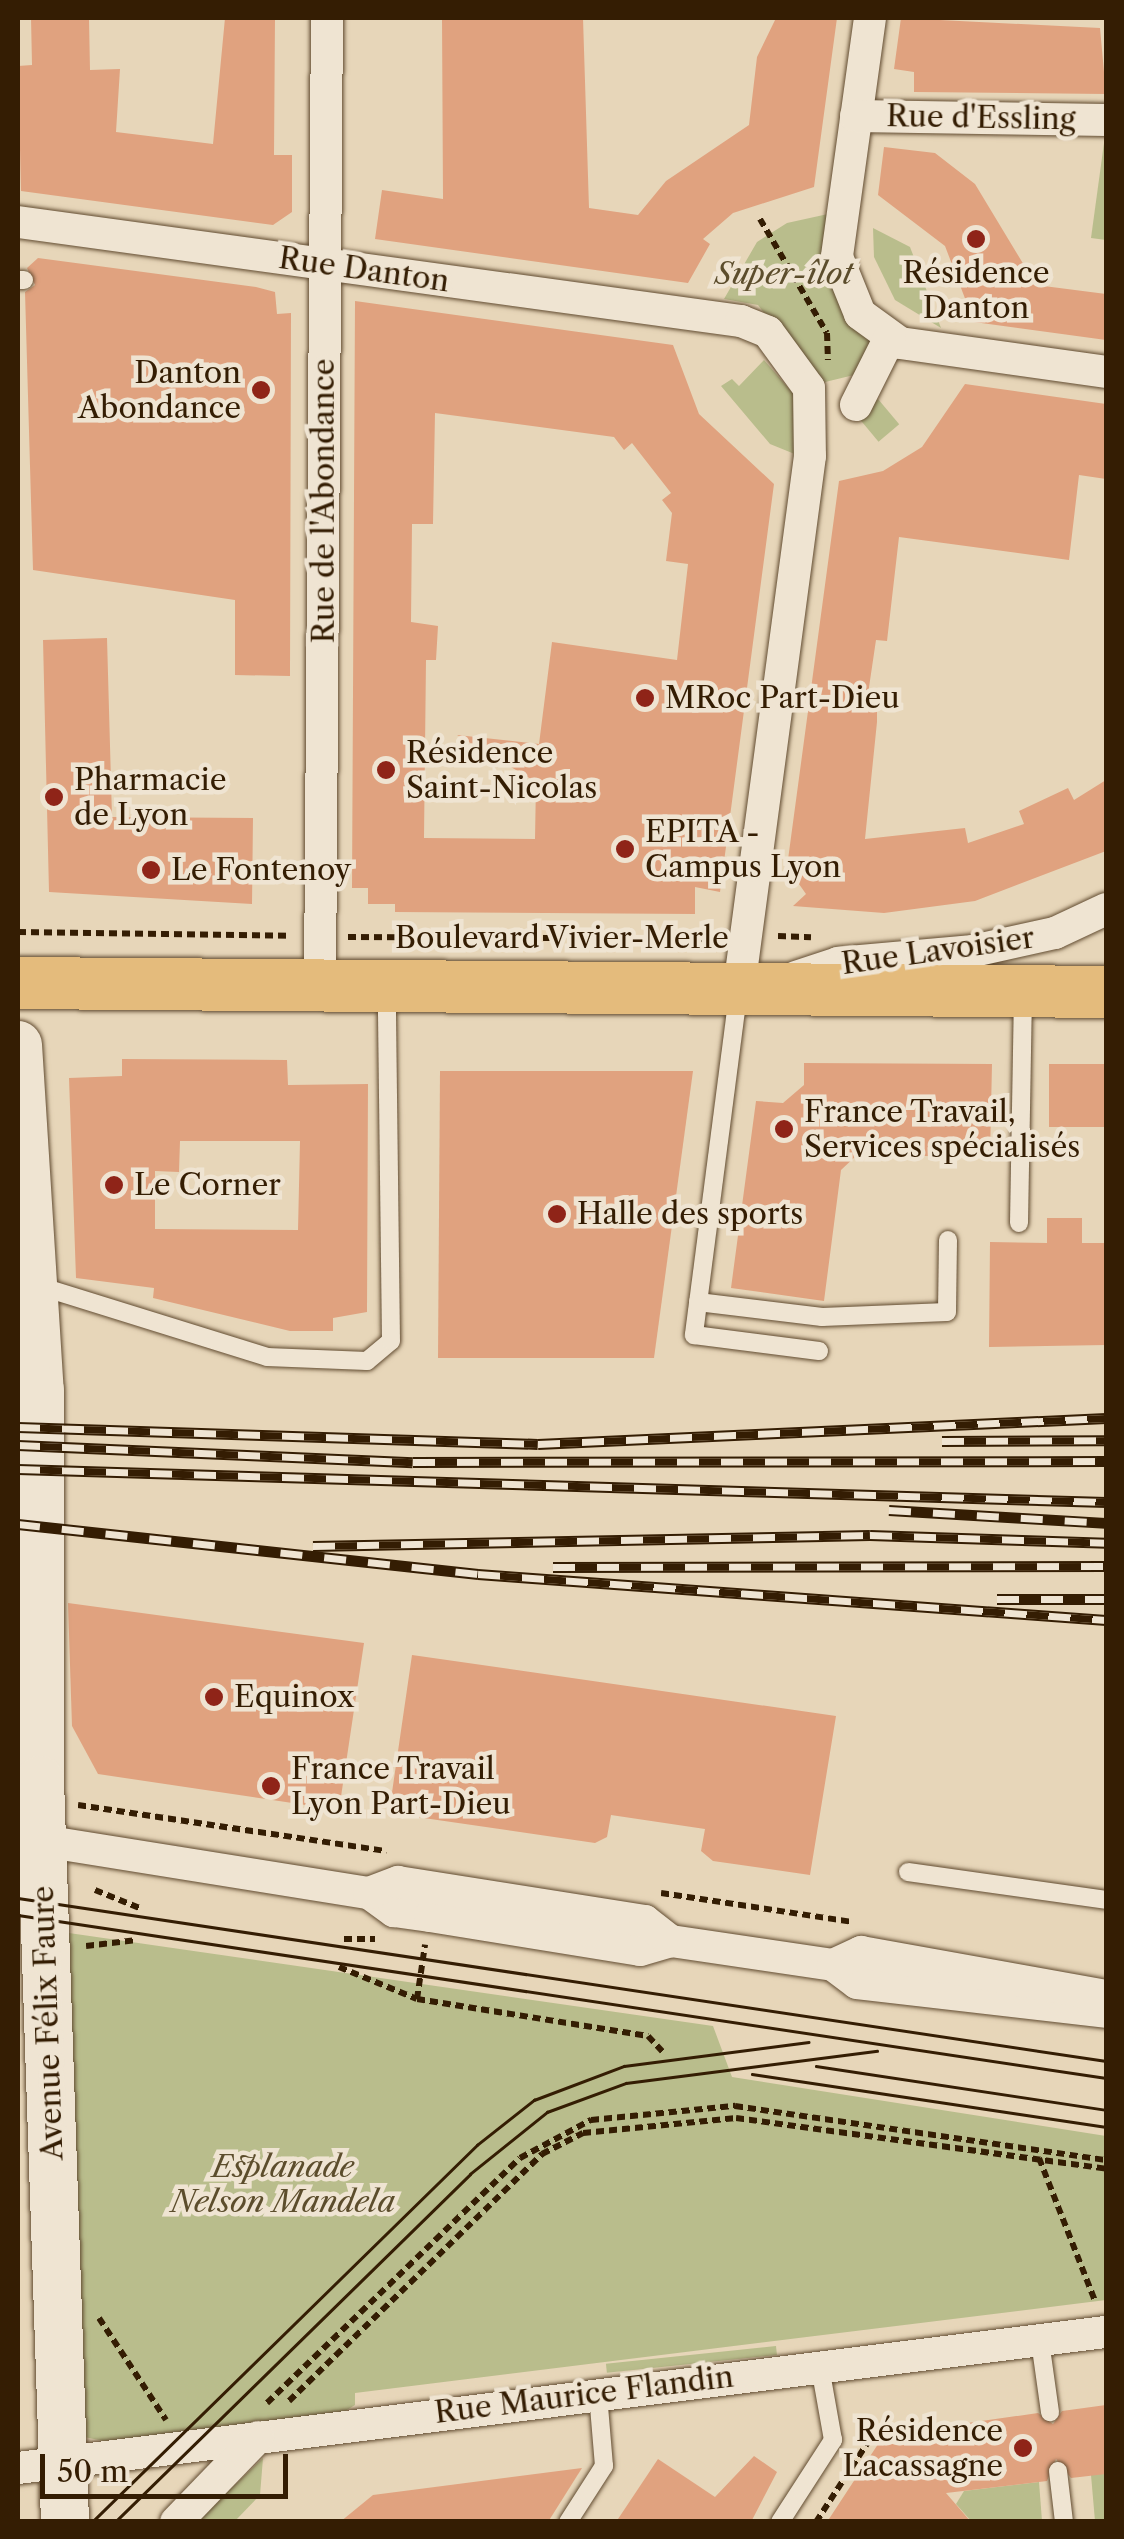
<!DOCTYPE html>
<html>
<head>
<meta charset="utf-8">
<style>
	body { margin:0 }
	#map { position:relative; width:1124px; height:2539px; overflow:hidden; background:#e7d6b9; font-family:"Libre Caslon Text",serif }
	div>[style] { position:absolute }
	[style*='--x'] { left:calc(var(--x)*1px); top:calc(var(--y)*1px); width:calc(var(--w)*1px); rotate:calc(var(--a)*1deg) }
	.green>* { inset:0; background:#b9bd8c; transform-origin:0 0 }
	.building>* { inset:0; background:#e0a27f; transform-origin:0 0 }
	.path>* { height:6px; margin-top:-3px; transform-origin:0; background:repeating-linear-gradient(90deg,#341d03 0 8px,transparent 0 13px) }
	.roads { filter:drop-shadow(0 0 2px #614b30) drop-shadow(0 0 2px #614b30) }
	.service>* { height:18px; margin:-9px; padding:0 9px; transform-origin:9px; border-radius:9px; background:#efe4d2 }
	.minor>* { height:32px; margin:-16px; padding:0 16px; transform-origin:16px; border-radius:16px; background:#efe4d2 }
	.secondary>* { height:48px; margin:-24px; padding:0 24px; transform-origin:24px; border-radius:24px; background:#efe4d2 }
	.primary>* { height:52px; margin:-26px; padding:0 26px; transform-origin:26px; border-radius:26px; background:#e4bb7c }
	.tram>* { height:2.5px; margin:-1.25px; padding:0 1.25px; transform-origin:1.25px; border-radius:1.25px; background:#341d03 }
	.rail>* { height:11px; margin-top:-5.5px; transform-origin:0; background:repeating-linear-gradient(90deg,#efe4d2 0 22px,#341d03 0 44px); box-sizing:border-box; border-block:2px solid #341d03 }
	.dots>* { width:28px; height:28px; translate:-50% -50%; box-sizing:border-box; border:5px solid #efe4d2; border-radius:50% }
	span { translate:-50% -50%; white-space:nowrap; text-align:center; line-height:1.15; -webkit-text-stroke:9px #efe4d2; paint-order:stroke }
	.street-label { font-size:30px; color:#341d03 }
	.poi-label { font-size:30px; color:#341d03 }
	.right { translate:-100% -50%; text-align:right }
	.left { translate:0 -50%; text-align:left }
	.park-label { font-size:30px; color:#5c4d2c; font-style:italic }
	.frame { position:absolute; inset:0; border:20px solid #341d03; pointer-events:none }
	.scale { position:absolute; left:40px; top:2454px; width:248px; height:45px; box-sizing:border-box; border:5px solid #341d03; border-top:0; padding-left:12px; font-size:30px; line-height:35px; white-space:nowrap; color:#341d03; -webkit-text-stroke:8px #efe4d2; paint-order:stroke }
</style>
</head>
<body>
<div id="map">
	<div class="green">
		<i style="clip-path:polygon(1104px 143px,1106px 143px,1106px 240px,1091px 238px)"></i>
		<i style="clip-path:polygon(828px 214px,873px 342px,858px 374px,817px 384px,758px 305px,724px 299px,757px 242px,787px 223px)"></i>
		<i style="clip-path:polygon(873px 228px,910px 247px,941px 328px,895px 300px,874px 257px)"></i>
		<i style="clip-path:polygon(764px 360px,797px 398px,802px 457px,770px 444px,721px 386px,732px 379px,739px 386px)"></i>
		<i style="left:878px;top:399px;width:33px;height:27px;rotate:50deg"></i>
		<i style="clip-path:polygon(55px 1931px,713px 2026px,732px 2077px,1106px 2136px,1106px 2300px,355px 2393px,355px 2405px,332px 2419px,104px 2441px,79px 2436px)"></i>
		<i style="left:776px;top:2346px;width:9px;height:171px;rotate:84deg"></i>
		<i style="clip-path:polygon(263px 2458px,260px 2495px,235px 2521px,196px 2522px)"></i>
		<i style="clip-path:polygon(1106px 2473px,1106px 2521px,1095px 2521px,1091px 2475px)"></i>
		<i style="clip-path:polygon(1039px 2482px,1042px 2521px,971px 2521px,956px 2504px,964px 2491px)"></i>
	</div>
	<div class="building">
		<i style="clip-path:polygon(31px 18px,89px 18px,90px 70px,120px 69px,116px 132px,213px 144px,225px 18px,275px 18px,274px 155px,292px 155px,292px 212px,273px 225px,21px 191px,18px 66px,32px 65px)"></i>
		<i style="clip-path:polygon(442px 18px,583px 18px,589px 208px,638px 215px,666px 181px,749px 125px,757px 57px,776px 18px,837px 18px,814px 187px,733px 213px,703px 239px,710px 244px,688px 283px,375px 239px,382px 190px,443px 199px)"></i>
		<i style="clip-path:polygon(901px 18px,1100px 28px,1106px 94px,914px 92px,914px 72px,894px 69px)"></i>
		<i style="clip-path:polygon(884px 147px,935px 153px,975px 184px,1036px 285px,1106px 294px,1106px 340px,974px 322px,945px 246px,878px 195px)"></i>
		<i style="clip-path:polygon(38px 258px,256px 287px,275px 292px,277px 314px,291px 313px,290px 676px,235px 675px,235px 600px,33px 570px,25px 292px,35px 285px,27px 268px)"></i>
		<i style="clip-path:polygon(evenodd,355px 301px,673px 345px,699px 414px,774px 484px,720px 892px,695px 887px,695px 914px,395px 912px,395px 904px,368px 904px,368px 888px,352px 888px,355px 301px,435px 413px,614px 437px,624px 450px,632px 443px,671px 493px,662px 500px,672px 513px,666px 561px,688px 564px,677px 660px,552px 642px,539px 744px,457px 735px,536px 782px,535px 839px,424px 838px,426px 660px,436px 660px,438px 626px,411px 622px,412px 524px,433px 524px,435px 413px)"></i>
		<i style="clip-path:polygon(965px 384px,1106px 404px,1106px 479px,1079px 475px,1069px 560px,899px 537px,887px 641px,876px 640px,868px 694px,877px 696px,877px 722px,865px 839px,965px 828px,968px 843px,1024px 824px,1019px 811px,1068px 788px,1074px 800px,1106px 780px,1106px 851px,975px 901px,884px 913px,793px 906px,806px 894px,787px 867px,839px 481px,883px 471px,922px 447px)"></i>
		<i style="clip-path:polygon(107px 638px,112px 817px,253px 818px,252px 904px,49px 892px,43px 640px)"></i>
		<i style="clip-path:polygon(evenodd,122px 1059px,287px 1060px,288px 1085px,368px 1084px,367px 1312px,333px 1318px,333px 1331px,290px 1331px,153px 1298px,154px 1288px,76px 1278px,69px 1078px,122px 1076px,122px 1059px,180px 1141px,300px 1141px,298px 1230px,155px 1229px,155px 1171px,179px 1172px,180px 1141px)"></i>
		<i style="clip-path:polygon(804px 1063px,992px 1064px,990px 1157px,857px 1155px,841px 1170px,824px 1301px,731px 1288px,756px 1101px,783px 1103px,804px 1085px)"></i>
		<i style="left:1049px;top:1064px;width:57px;height:63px"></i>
		<i style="clip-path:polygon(440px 1071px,693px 1071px,654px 1358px,438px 1358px)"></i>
		<i style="clip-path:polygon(1047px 1218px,1082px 1218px,1082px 1243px,1106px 1243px,1106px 1345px,989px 1347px,990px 1242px,1047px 1243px)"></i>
		<i style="clip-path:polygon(68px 1603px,364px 1643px,339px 1810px,98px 1774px,72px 1726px)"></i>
		<i style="clip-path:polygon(412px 1655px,836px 1716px,810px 1875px,713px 1861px,701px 1851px,705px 1829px,611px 1815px,607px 1837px,595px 1843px,389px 1813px)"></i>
		<i style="clip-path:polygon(1106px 2405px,1106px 2474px,1071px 2478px,1056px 2459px,1047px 2481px,946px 2493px,971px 2522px,827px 2522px,884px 2435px,1038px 2413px,1053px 2424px,1062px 2411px)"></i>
		<i style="clip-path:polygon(754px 2456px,777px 2472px,751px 2522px,616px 2522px,658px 2459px,715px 2497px)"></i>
		<i style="clip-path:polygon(582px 2468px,548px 2522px,340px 2522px,373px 2495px)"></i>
	</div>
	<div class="path">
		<i style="--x:760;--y:219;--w:132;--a:59.6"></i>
		<i style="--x:827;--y:333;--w:27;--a:88"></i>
		<i style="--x:18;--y:932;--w:273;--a:0.8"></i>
		<i style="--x:778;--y:936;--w:33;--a:2"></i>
		<i style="--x:348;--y:937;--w:368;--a:0.3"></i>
		<i style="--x:78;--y:1805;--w:312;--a:8.5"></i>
		<i style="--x:95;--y:1890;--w:51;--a:22"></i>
		<i style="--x:661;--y:1893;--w:193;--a:8.6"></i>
		<i style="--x:344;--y:1939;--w:31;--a:0"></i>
		<i style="--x:86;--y:1946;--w:51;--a:-6.7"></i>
		<i style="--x:339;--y:1967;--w:84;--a:22.3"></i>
		<i style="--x:417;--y:1999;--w:55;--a:-81.6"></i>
		<i style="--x:417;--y:1999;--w:234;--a:9.1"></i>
		<i style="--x:648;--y:2036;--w:21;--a:47"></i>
		<i style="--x:1039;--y:2158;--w:154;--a:68.6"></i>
		<i style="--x:99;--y:2318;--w:122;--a:56.7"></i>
		<i style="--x:289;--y:2401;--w:354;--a:-44.3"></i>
		<i style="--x:542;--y:2154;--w:46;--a:-27.1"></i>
		<i style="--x:583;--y:2133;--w:154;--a:-5.6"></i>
		<i style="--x:736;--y:2118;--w:373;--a:7.8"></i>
		<i style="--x:267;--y:2403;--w:352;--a:-44.1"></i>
		<i style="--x:520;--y:2158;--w:81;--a:-28.2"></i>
		<i style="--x:591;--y:2120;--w:145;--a:-5.6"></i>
		<i style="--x:735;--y:2106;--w:375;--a:8.3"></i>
		<i style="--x:816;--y:2522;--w:103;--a:-56.9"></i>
	</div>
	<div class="roads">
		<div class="service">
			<i style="--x:18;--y:280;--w:6;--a:0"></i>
			<i style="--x:738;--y:995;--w:343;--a:97.4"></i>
			<i style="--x:694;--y:1335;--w:126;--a:7.3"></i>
			<i style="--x:1019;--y:1223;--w:229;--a:-89"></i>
			<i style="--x:36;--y:1285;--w:242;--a:17.3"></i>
			<i style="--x:267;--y:1357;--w:100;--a:2.3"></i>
			<i style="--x:367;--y:1361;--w:31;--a:-40"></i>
			<i style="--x:391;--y:1341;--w:350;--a:-90.7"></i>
			<i style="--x:698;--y:1302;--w:125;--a:6.9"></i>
			<i style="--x:822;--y:1317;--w:125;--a:-2.3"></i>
			<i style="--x:947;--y:1312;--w:72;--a:-89.2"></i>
			<i style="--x:908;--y:1872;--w:200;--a:8"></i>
			<i style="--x:1040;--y:2341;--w:72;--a:82"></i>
			<i style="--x:1058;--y:2471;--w:51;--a:83.3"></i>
			<i style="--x:568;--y:2522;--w:67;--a:-57.3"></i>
			<i style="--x:604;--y:2466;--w:71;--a:-94.8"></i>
			<i style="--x:780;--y:2522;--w:98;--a:-57.1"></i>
			<i style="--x:833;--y:2440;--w:74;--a:-100.1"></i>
		</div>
		<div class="minor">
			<i style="--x:870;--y:18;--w:241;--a:97.9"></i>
			<i style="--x:837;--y:257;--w:61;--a:68"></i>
			<i style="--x:860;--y:314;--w:49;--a:35.9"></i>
			<i style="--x:900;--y:343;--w:208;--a:8"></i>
			<i style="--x:856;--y:116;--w:250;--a:0.9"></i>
			<i style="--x:18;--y:222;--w:730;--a:7.8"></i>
			<i style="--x:741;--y:321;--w:29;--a:22"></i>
			<i style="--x:768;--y:332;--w:69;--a:53.8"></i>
			<i style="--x:809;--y:388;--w:68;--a:89.2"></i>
			<i style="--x:810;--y:456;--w:537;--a:97.6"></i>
			<i style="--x:856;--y:405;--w:76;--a:-63.4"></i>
			<i style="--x:796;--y:977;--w:44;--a:-18.4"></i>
			<i style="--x:838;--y:963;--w:136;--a:-5.1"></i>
			<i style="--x:973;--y:951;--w:84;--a:-12.4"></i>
			<i style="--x:1055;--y:933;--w:56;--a:-25.2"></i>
			<i style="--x:320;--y:985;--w:967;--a:-89.59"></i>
			<i style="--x:18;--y:1837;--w:355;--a:9.1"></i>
			<i style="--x:369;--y:1893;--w:31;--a:36"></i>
			<i style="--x:394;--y:1911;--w:36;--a:8"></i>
			<i style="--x:430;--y:1916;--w:213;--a:9.2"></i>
			<i style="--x:640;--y:1950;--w:32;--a:-16"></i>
			<i style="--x:671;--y:1941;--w:164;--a:8.4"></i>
			<i style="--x:833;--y:1965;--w:30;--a:37"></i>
			<i style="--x:857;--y:1983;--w:251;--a:6.6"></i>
			<i style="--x:369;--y:1893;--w:31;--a:-21"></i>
			<i style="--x:398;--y:1882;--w:250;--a:9"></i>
			<i style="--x:645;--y:1921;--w:33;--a:38"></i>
			<i style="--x:833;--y:1965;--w:31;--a:-25"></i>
			<i style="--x:861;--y:1952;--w:249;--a:10.2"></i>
			<i style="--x:18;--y:2468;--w:1096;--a:-7.13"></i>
			<i style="--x:176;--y:2522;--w:118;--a:-46"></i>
		</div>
		<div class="secondary">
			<i style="--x:18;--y:1045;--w:346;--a:86.4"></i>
			<i style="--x:40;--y:1390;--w:390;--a:90"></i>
			<i style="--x:40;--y:1780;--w:742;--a:88.07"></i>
		</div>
		<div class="primary">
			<i style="--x:18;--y:983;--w:1088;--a:0.47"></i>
		</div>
	</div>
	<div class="tram">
		<i style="--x:18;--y:1898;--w:1100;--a:8.52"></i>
		<i style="--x:18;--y:1915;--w:1100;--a:8.52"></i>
		<i style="--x:816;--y:2066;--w:293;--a:8.6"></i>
		<i style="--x:752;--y:2074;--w:358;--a:8.5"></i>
		<i style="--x:92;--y:2522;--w:539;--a:-44.4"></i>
		<i style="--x:477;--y:2145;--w:73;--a:-38.3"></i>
		<i style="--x:534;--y:2100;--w:96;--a:-20.7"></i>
		<i style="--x:624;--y:2066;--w:186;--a:-7.4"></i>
		<i style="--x:115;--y:2522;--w:497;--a:-44.4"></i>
		<i style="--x:470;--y:2174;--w:99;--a:-38.8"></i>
		<i style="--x:547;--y:2112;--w:84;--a:-20.2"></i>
		<i style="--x:626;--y:2083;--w:253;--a:-7.3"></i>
	</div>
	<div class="rail">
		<i style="--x:18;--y:1427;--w:520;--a:1.87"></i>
		<i style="--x:538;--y:1444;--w:569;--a:-2.62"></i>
		<i style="--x:942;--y:1441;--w:164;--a:-0.3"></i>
		<i style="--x:18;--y:1445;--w:395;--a:2.5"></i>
		<i style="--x:413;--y:1462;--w:693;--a:-0.08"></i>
		<i style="--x:18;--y:1469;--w:1089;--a:1.74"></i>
		<i style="--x:889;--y:1510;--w:217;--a:3.4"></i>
		<i style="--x:18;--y:1524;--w:463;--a:6.2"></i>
		<i style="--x:478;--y:1574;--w:630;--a:4.19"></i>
		<i style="--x:313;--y:1546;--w:557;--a:-1.13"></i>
		<i style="--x:870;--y:1535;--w:236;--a:1.9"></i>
		<i style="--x:553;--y:1567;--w:553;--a:-0.1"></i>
		<i style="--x:997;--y:1599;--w:109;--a:0"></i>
	</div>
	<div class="dots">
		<i style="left:976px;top:239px;background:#8f2418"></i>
		<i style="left:261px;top:390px;background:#8f2418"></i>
		<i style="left:645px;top:698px;background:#8f2418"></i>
		<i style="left:386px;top:770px;background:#8f2418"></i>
		<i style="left:54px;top:797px;background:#8f2418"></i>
		<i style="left:625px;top:849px;background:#8f2418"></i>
		<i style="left:151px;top:870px;background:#8f2418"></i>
		<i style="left:784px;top:1129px;background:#8f2418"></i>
		<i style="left:114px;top:1185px;background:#8f2418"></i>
		<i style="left:557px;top:1214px;background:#8f2418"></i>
		<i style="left:214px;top:1697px;background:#8f2418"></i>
		<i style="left:271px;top:1786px;background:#8f2418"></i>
		<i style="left:1023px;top:2448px;background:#8f2418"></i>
	</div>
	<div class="street-label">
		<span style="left:981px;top:118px;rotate:1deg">Rue d'Essling</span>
		<span style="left:364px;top:270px;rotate:8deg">Rue Danton</span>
		<span style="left:324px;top:501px;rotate:-90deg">Rue de l'Abondance</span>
		<span style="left:562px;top:938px">Boulevard Vivier-Merle</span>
		<span style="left:938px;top:951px;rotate:-8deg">Rue Lavoisier</span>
		<span style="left:48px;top:2023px;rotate:-92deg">Avenue Félix Faure</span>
		<span style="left:584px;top:2395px;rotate:-7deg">Rue Maurice Flandin</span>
	</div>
	<div class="poi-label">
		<span style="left:976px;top:290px">Résidence<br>Danton</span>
		<span class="right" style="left:241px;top:390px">Danton<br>Abondance</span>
		<span class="left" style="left:665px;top:698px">MRoc Part-Dieu</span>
		<span class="left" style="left:406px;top:770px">Résidence<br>Saint-Nicolas</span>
		<span class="left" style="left:74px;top:797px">Pharmacie<br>de Lyon</span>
		<span class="left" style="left:645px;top:849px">EPITA -<br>Campus Lyon</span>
		<span class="left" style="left:171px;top:870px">Le Fontenoy</span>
		<span class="left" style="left:804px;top:1129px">France Travail,<br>Services spécialisés</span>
		<span class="left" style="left:134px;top:1185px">Le Corner</span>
		<span class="left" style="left:577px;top:1214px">Halle des sports</span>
		<span class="left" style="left:234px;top:1697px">Equinox</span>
		<span class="left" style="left:291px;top:1786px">France Travail<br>Lyon Part-Dieu</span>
		<span class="right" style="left:1003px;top:2448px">Résidence<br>Lacassagne</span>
	</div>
	<div class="park-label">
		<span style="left:784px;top:274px">Super-îlot</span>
		<span style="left:283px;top:2184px">Esplanade<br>Nelson Mandela</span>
	</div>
	<div class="frame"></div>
	<div class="scale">50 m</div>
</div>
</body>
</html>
